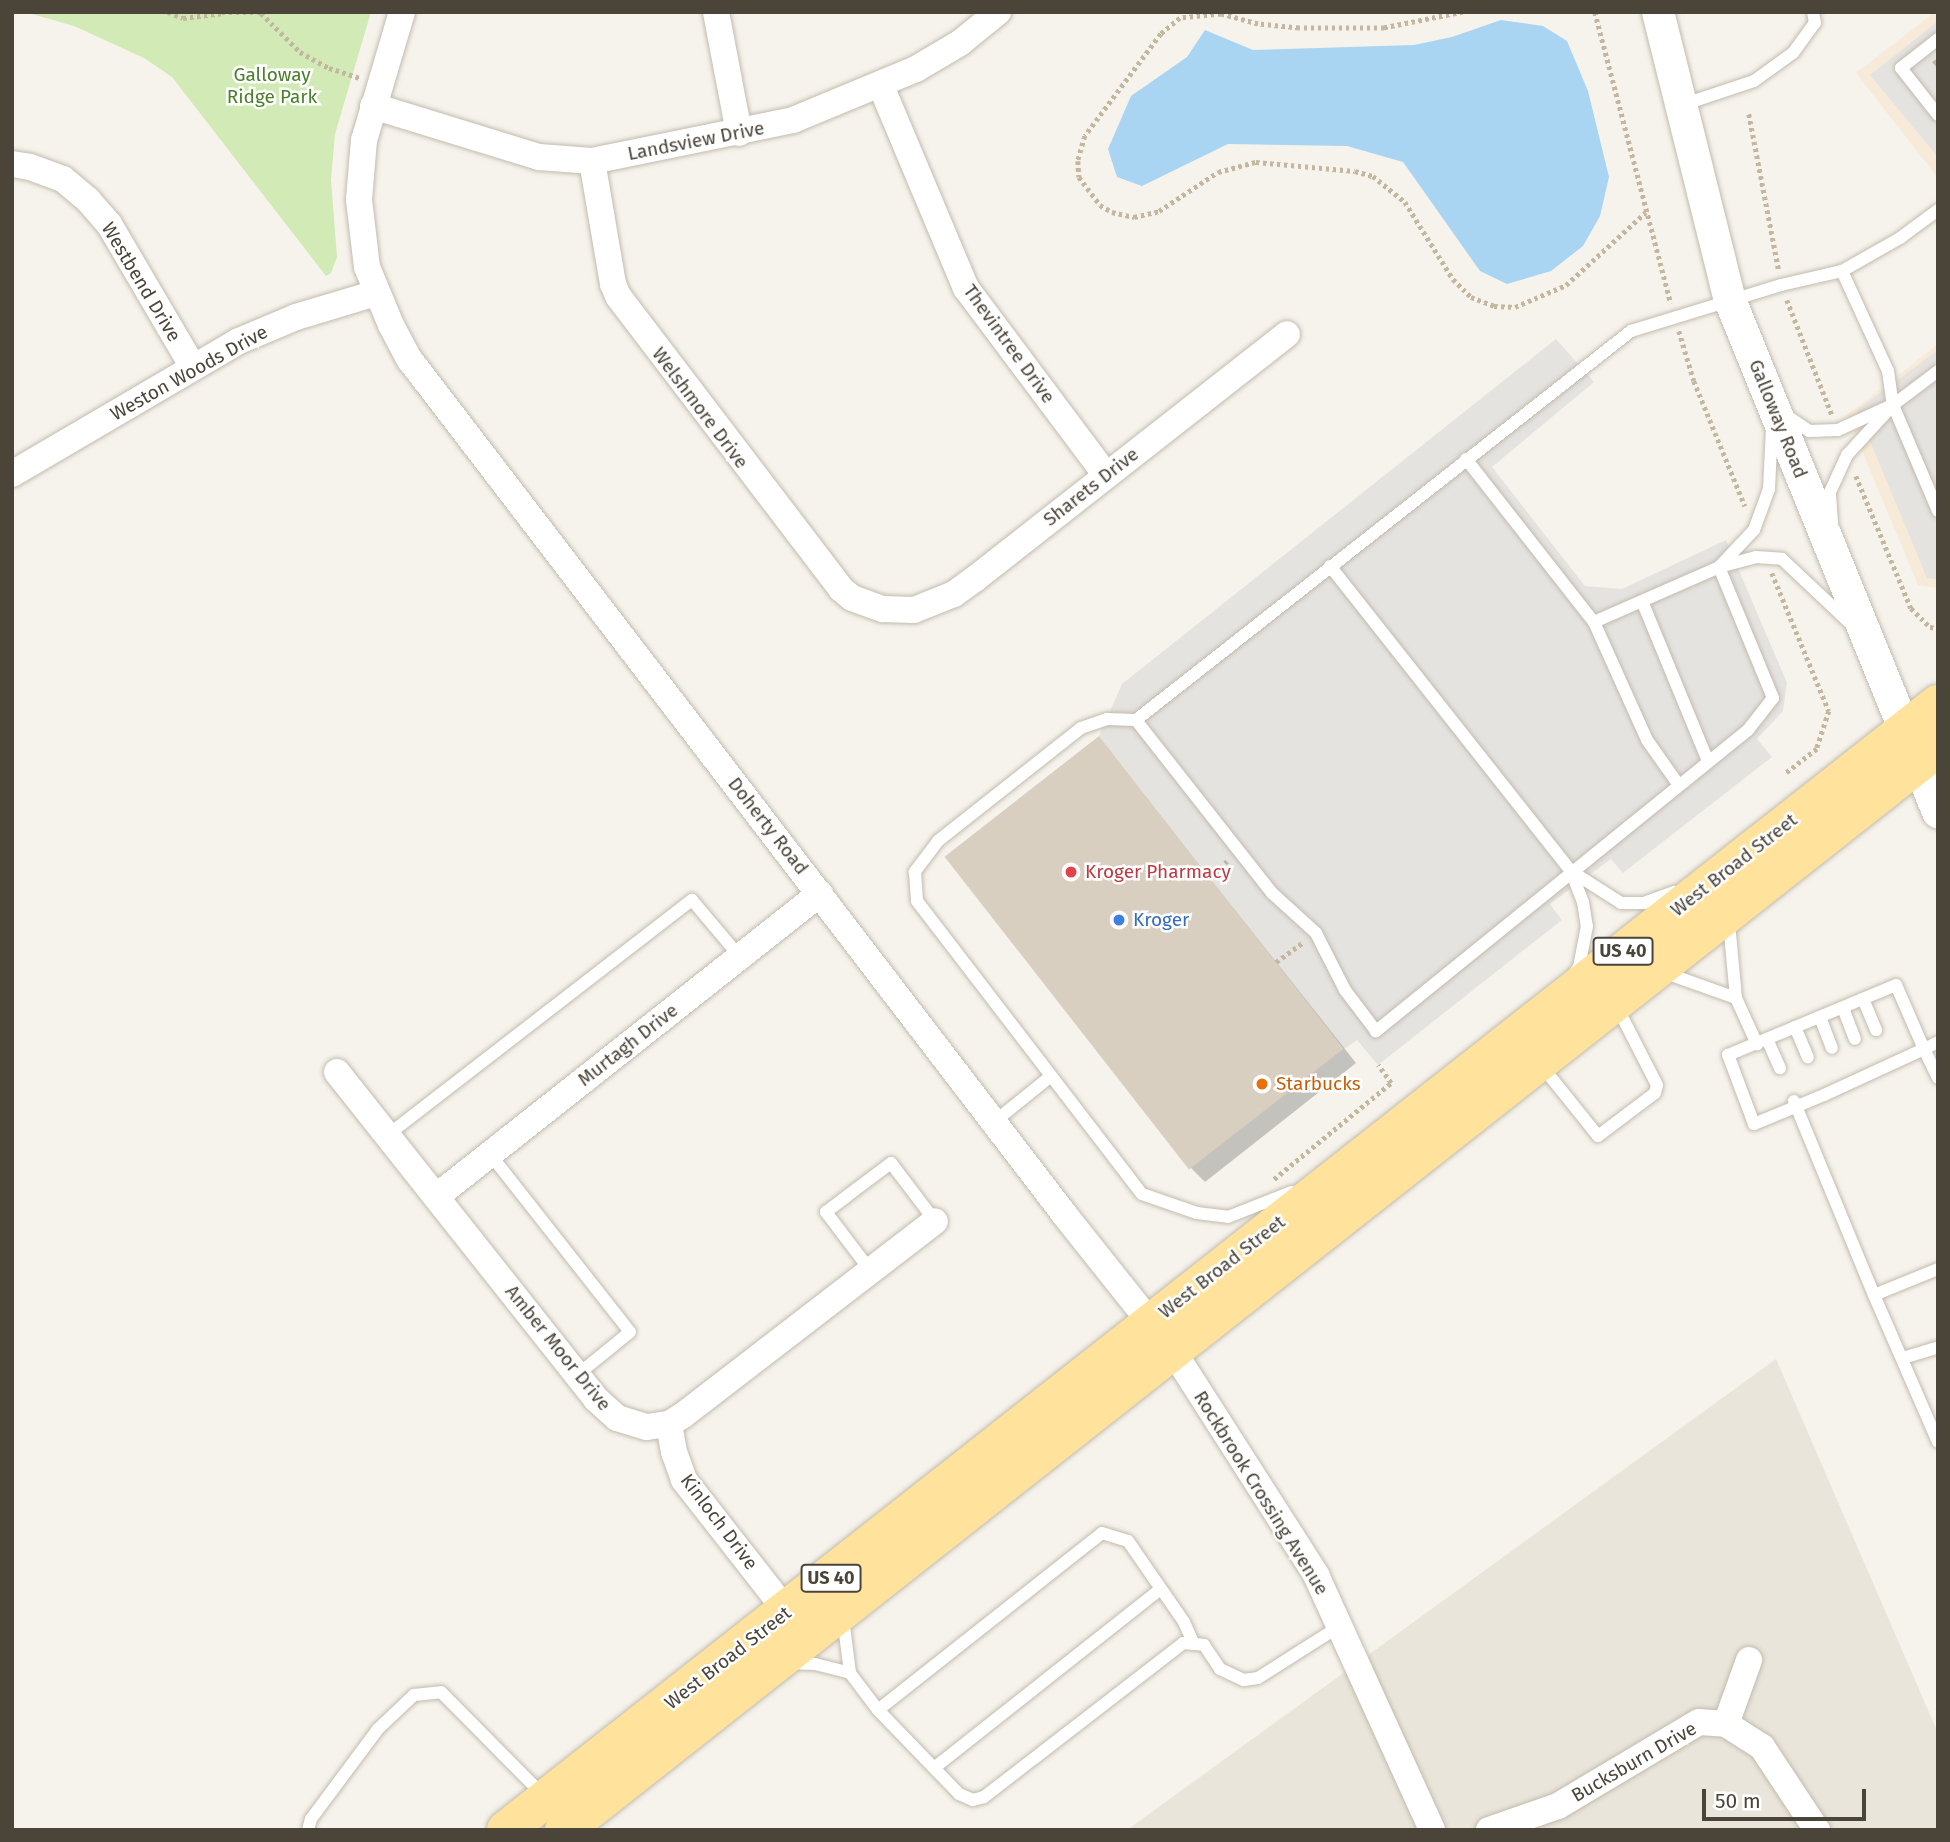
<!DOCTYPE html>
<html>
<head>
<meta charset="utf-8">
<style>
	body { margin:0 }
	#map { position:relative; width:1950px; height:1842px; overflow:hidden; background:#f6f3ec; font-family:"Fira Sans",sans-serif }
	div>[style] { position:absolute }
	[style*='--x'] { left:calc(var(--x)*1px); top:calc(var(--y)*1px); width:calc(var(--w)*1px); rotate:calc(var(--a)*1deg) }
	.residential>* { inset:0; background:#eae5da }
	.commercial>* { inset:0; background:#f7ead8 }
	.green>* { inset:0; background:#d2eab5 }
	.parking>* { inset:0; background:#e5e3e0 }
	.water>* { inset:0; background:#a9d4f2 }
	.shadow>* { inset:0; background:#0003 }
	.building>* { inset:0; background:#d8cfc1; transform-origin:0 0 }
	.path>* { height:4.5px; margin-top:-2.25px; transform-origin:0; background:repeating-linear-gradient(90deg,#c4b79f 0 3.5px,transparent 0 7px) }
	.roads { filter:drop-shadow(0 0 2px #c2bbae) drop-shadow(0 0 2px #c2bbae) }
	.service>* { height:12px; margin:-6px; padding:0 6px; transform-origin:6px; border-radius:6px; background:#fff }
	.minor>* { height:26px; margin:-13px; padding:0 13px; transform-origin:13px; border-radius:13px; background:#fff }
	.tertiary>* { height:32px; margin:-16px; padding:0 16px; transform-origin:16px; border-radius:16px; background:#fff }
	.primary>* { height:38px; margin:-19px; padding:0 19px; transform-origin:19px; border-radius:19px; background:#ffe39c }
	.dots>* { width:19px; height:19px; translate:-50% -50%; box-sizing:border-box; border:4px solid #fff; border-radius:50% }
	span { translate:-50% -50%; white-space:nowrap; text-align:center; line-height:1.15; -webkit-text-stroke:5px #fff; paint-order:stroke }
	.shield-label span { padding:2px 5px; background:#fff; border:2px solid; border-radius:5px; -webkit-text-stroke-width:0 }
	.shield-label { font-size:18px; color:#4b4439; font-weight:700 }
	.park-label { font-size:19px; color:#4a7f2a }
	.street-label { font-size:19px; color:#4b4439 }
	.health-label { font-size:19px; color:#be3a42 }
	.left { translate:0 -50%; text-align:left }
	.shop-label { font-size:19px; color:#366cbe }
	.food-label { font-size:19px; color:#c56008 }
	.frame { position:absolute; inset:0; border:14px solid #4b4439; pointer-events:none }
	.scale { position:absolute; left:1702px; top:1789px; width:164px; height:32px; box-sizing:border-box; border:4px solid #4b4439; border-top:0; padding-left:9px; font-size:21px; line-height:24px; white-space:nowrap; color:#4b4439; -webkit-text-stroke:5px #fff; paint-order:stroke }
</style>
</head>
<body>
<div id="map">
	<div class="residential">
		<i style="clip-path:polygon(1776px 1359px,1938px 1733px,1938px 1830px,1127px 1830px)"></i>
	</div>
	<div class="commercial">
		<i style="clip-path:polygon(1935px 12px,1938px 12px,1938px 178px,1856px 73px)"></i>
		<i style="clip-path:polygon(1938px 344px,1938px 588px,1918px 585px,1847px 415px)"></i>
	</div>
	<div class="green">
		<i style="clip-path:polygon(25px 12px,371px 12px,335px 134px,331px 180px,337px 257px,331px 273px,326px 276px,172px 77px,144px 58px,74px 26px)"></i>
	</div>
	<div class="parking">
		<i style="clip-path:polygon(1938px 21px,1938px 157px,1870px 75px)"></i>
		<i style="clip-path:polygon(1556px 339px,1594px 382px,1492px 467px,1585px 586px,1622px 589px,1726px 540px,1787px 683px,1783px 711px,1757px 739px,1772px 757px,1623px 873px,1611px 859px,1550px 904px,1562px 920px,1378px 1065px,1357px 1040px,1344px 1049px,1099px 736px,1122px 684px)"></i>
		<i style="clip-path:polygon(1938px 350px,1938px 579px,1927px 578px,1857px 410px)"></i>
	</div>
	<div class="water">
		<i style="clip-path:polygon(1501px 20px,1543px 26px,1567px 41px,1588px 91px,1609px 177px,1600px 216px,1583px 246px,1551px 271px,1507px 284px,1480px 271px,1403px 162px,1347px 146px,1228px 144px,1142px 186px,1117px 177px,1108px 149px,1131px 96px,1187px 57px,1205px 30px,1253px 50px,1414px 45px,1452px 37px)"></i>
	</div>
	<div class="shadow">
		<i style="clip-path:polygon(1938px 58px,1938px 69px,1932px 62px)"></i>
		<i style="clip-path:polygon(1099px 738px,1356px 1063px,1205px 1182px,1191px 1168px)"></i>
	</div>
	<div class="building">
		<i style="left:1099px;top:736px;width:397px;height:196px;rotate:52deg"></i>
	</div>
	<div class="path">
		<i style="--x:168;--y:12;--w:16;--a:22"></i>
		<i style="--x:183;--y:18;--w:39;--a:-7"></i>
		<i style="--x:222;--y:13;--w:39;--a:0"></i>
		<i style="--x:261;--y:13;--w:55;--a:45"></i>
		<i style="--x:300;--y:52;--w:33;--a:29"></i>
		<i style="--x:329;--y:68;--w:32;--a:18"></i>
		<i style="--x:1463;--y:12;--w:81;--a:168.6"></i>
		<i style="--x:1384;--y:28;--w:85;--a:180"></i>
		<i style="--x:1299;--y:28;--w:41;--a:-174.4"></i>
		<i style="--x:1258;--y:24;--w:38;--a:-165"></i>
		<i style="--x:1221;--y:14;--w:41;--a:174.4"></i>
		<i style="--x:1180;--y:18;--w:25;--a:140"></i>
		<i style="--x:1161;--y:34;--w:127;--a:126.7"></i>
		<i style="--x:1085;--y:136;--w:26;--a:106"></i>
		<i style="--x:1078;--y:161;--w:16;--a:86"></i>
		<i style="--x:1079;--y:177;--w:35;--a:53"></i>
		<i style="--x:1100;--y:205;--w:14;--a:30"></i>
		<i style="--x:1112;--y:212;--w:23;--a:13"></i>
		<i style="--x:1134;--y:217;--w:26;--a:-13"></i>
		<i style="--x:1159;--y:211;--w:71;--a:-33.5"></i>
		<i style="--x:1218;--y:172;--w:39;--a:-15"></i>
		<i style="--x:1256;--y:162;--w:99;--a:5.2"></i>
		<i style="--x:1355;--y:171;--w:19;--a:16"></i>
		<i style="--x:1373;--y:176;--w:41;--a:39.1"></i>
		<i style="--x:1405;--y:202;--w:91;--a:58.1"></i>
		<i style="--x:1453;--y:279;--w:25;--a:45"></i>
		<i style="--x:1471;--y:297;--w:25;--a:21"></i>
		<i style="--x:1494;--y:306;--w:21;--a:3"></i>
		<i style="--x:1515;--y:307;--w:56;--a:-23.3"></i>
		<i style="--x:1566;--y:285;--w:108;--a:-42.4"></i>
		<i style="--x:1595;--y:12;--w:301;--a:75.4"></i>
		<i style="--x:1749;--y:114;--w:160;--a:79.2"></i>
		<i style="--x:1787;--y:300;--w:123;--a:68.6"></i>
		<i style="--x:1679;--y:331;--w:52;--a:73.3"></i>
		<i style="--x:1694;--y:381;--w:135;--a:67.8"></i>
		<i style="--x:1856;--y:476;--w:143;--a:67.4"></i>
		<i style="--x:1911;--y:608;--w:27;--a:45"></i>
		<i style="--x:1930;--y:627;--w:8;--a:7"></i>
		<i style="--x:1772;--y:573;--w:149;--a:67.6"></i>
		<i style="--x:1829;--y:711;--w:40;--a:108"></i>
		<i style="--x:1817;--y:749;--w:39;--a:142"></i>
		<i style="--x:1210;--y:878;--w:24;--a:-45"></i>
		<i style="--x:1276;--y:962;--w:34;--a:-36"></i>
		<i style="--x:1274;--y:1179;--w:151;--a:-39.4"></i>
		<i style="--x:1391;--y:1083;--w:22;--a:-126"></i>
	</div>
	<div class="roads">
		<div class="service">
			<i style="--x:1938;--y:39;--w:47;--a:141.9"></i>
			<i style="--x:1901;--y:68;--w:60;--a:51.8"></i>
			<i style="--x:1682;--y:105;--w:76;--a:-18.4"></i>
			<i style="--x:1754;--y:81;--w:48;--a:-35.7"></i>
			<i style="--x:1793;--y:53;--w:37;--a:-54"></i>
			<i style="--x:1815;--y:23;--w:11;--a:-100"></i>
			<i style="--x:1842;--y:271;--w:110;--a:65.3"></i>
			<i style="--x:1888;--y:371;--w:34;--a:82"></i>
			<i style="--x:1938;--y:371;--w:56;--a:142.9"></i>
			<i style="--x:1893;--y:405;--w:115;--a:67"></i>
			<i style="--x:1784;--y:414;--w:30;--a:34"></i>
			<i style="--x:1809;--y:431;--w:29;--a:-2"></i>
			<i style="--x:1838;--y:430;--w:55;--a:-24.7"></i>
			<i style="--x:1466;--y:459;--w:207;--a:51.9"></i>
			<i style="--x:1594;--y:622;--w:129;--a:65.8"></i>
			<i style="--x:1647;--y:740;--w:54;--a:54.8"></i>
			<i style="--x:1832;--y:523;--w:31;--a:-94"></i>
			<i style="--x:1830;--y:492;--w:41;--a:-65.3"></i>
			<i style="--x:1847;--y:455;--w:68;--a:-47.4"></i>
			<i style="--x:1330;--y:566;--w:389;--a:51.7"></i>
			<i style="--x:1571;--y:871;--w:33;--a:69"></i>
			<i style="--x:1583;--y:902;--w:24;--a:81"></i>
			<i style="--x:1587;--y:926;--w:42;--a:101"></i>
			<i style="--x:1579;--y:967;--w:9;--a:126"></i>
			<i style="--x:1719;--y:567;--w:142;--a:67.6"></i>
			<i style="--x:1773;--y:698;--w:41;--a:128"></i>
			<i style="--x:1748;--y:730;--w:479;--a:141"></i>
			<i style="--x:1376;--y:1031;--w:51;--a:-127.1"></i>
			<i style="--x:1345;--y:990;--w:64;--a:-117"></i>
			<i style="--x:1316;--y:933;--w:59;--a:-137.7"></i>
			<i style="--x:1272;--y:893;--w:220;--a:-128.2"></i>
			<i style="--x:1136;--y:720;--w:630;--a:-38.16"></i>
			<i style="--x:1631;--y:331;--w:157;--a:-17"></i>
			<i style="--x:1781;--y:285;--w:63;--a:-12.9"></i>
			<i style="--x:1842;--y:271;--w:67;--a:-29.6"></i>
			<i style="--x:1900;--y:238;--w:47;--a:-36.4"></i>
			<i style="--x:1719;--y:567;--w:51;--a:-46.6"></i>
			<i style="--x:1754;--y:530;--w:44;--a:-69.9"></i>
			<i style="--x:1769;--y:489;--w:62;--a:-87.2"></i>
			<i style="--x:1642;--y:601;--w:173;--a:67.6"></i>
			<i style="--x:1594;--y:622;--w:137;--a:-23.7"></i>
			<i style="--x:1719;--y:567;--w:38;--a:-15"></i>
			<i style="--x:1756;--y:557;--w:26;--a:4"></i>
			<i style="--x:1782;--y:559;--w:96;--a:43.3"></i>
			<i style="--x:1136;--y:720;--w:29;--a:-178"></i>
			<i style="--x:1107;--y:719;--w:28;--a:161"></i>
			<i style="--x:1081;--y:728;--w:182;--a:141.7"></i>
			<i style="--x:938;--y:841;--w:39;--a:127"></i>
			<i style="--x:915;--y:872;--w:29;--a:86"></i>
			<i style="--x:917;--y:901;--w:369;--a:52.5"></i>
			<i style="--x:1142;--y:1194;--w:58;--a:19.1"></i>
			<i style="--x:1197;--y:1213;--w:31;--a:7"></i>
			<i style="--x:1228;--y:1217;--w:68;--a:-21.6"></i>
			<i style="--x:1571;--y:871;--w:59;--a:32.6"></i>
			<i style="--x:1621;--y:903;--w:23;--a:0"></i>
			<i style="--x:1644;--y:903;--w:33;--a:-20"></i>
			<i style="--x:1663;--y:972;--w:77;--a:19.6"></i>
			<i style="--x:1736;--y:998;--w:76;--a:-95.3"></i>
			<i style="--x:1736;--y:998;--w:51;--a:65.5"></i>
			<i style="--x:1863;--y:999;--w:34;--a:67"></i>
			<i style="--x:1843;--y:1008;--w:33;--a:69"></i>
			<i style="--x:1820;--y:1017;--w:33;--a:69"></i>
			<i style="--x:1795;--y:1027;--w:33;--a:67"></i>
			<i style="--x:1767;--y:1039;--w:32;--a:66"></i>
			<i style="--x:1938;--y:1042;--w:16;--a:153"></i>
			<i style="--x:1924;--y:1049;--w:110;--a:155.3"></i>
			<i style="--x:1824;--y:1095;--w:76;--a:157.5"></i>
			<i style="--x:1754;--y:1124;--w:74;--a:-110.6"></i>
			<i style="--x:1728;--y:1055;--w:182;--a:-22.6"></i>
			<i style="--x:1896;--y:985;--w:70;--a:66.4"></i>
			<i style="--x:1924;--y:1049;--w:32;--a:64"></i>
			<i style="--x:1541;--y:1065;--w:91;--a:51.2"></i>
			<i style="--x:1598;--y:1136;--w:71;--a:-37"></i>
			<i style="--x:1655;--y:1093;--w:8;--a:-76"></i>
			<i style="--x:1657;--y:1085;--w:90;--a:-117.1"></i>
			<i style="--x:1794;--y:1101;--w:210;--a:67.6"></i>
			<i style="--x:1874;--y:1295;--w:69;--a:-22.1"></i>
			<i style="--x:994;--y:1122;--w:73;--a:-38.9"></i>
			<i style="--x:389;--y:1134;--w:383;--a:-37.7"></i>
			<i style="--x:692;--y:900;--w:75;--a:49.9"></i>
			<i style="--x:490;--y:1154;--w:226;--a:51.8"></i>
			<i style="--x:630;--y:1332;--w:68;--a:140.9"></i>
			<i style="--x:870;--y:1270;--w:73;--a:-127.2"></i>
			<i style="--x:826;--y:1212;--w:26;--a:-37"></i>
			<i style="--x:847;--y:1196;--w:55;--a:-36.9"></i>
			<i style="--x:891;--y:1163;--w:73;--a:52.8"></i>
			<i style="--x:1874;--y:1295;--w:160;--a:66.5"></i>
			<i style="--x:1903;--y:1358;--w:37;--a:-17"></i>
			<i style="--x:843;--y:1618;--w:55;--a:82.7"></i>
			<i style="--x:850;--y:1673;--w:46;--a:52.9"></i>
			<i style="--x:878;--y:1710;--w:117;--a:46"></i>
			<i style="--x:959;--y:1794;--w:15;--a:23"></i>
			<i style="--x:973;--y:1800;--w:11;--a:-15"></i>
			<i style="--x:984;--y:1797;--w:252;--a:-37.7"></i>
			<i style="--x:1183;--y:1643;--w:21;--a:5"></i>
			<i style="--x:1204;--y:1645;--w:29;--a:56"></i>
			<i style="--x:1220;--y:1669;--w:26;--a:25"></i>
			<i style="--x:1244;--y:1680;--w:14;--a:-8"></i>
			<i style="--x:1258;--y:1678;--w:97;--a:-32.4"></i>
			<i style="--x:789;--y:1663;--w:26;--a:2"></i>
			<i style="--x:815;--y:1664;--w:36;--a:14"></i>
			<i style="--x:878;--y:1710;--w:285;--a:-38.3"></i>
			<i style="--x:1102;--y:1533;--w:27;--a:17"></i>
			<i style="--x:1128;--y:1541;--w:98;--a:55.3"></i>
			<i style="--x:1184;--y:1622;--w:24;--a:66"></i>
			<i style="--x:934;--y:1768;--w:289;--a:-38.3"></i>
			<i style="--x:308;--y:1830;--w:11;--a:-75"></i>
			<i style="--x:311;--y:1819;--w:112;--a:-53.3"></i>
			<i style="--x:378;--y:1729;--w:50;--a:-43.4"></i>
			<i style="--x:414;--y:1695;--w:27;--a:-6"></i>
			<i style="--x:441;--y:1692;--w:146;--a:45.3"></i>
		</div>
		<div class="minor">
			<i style="--x:402;--y:12;--w:134;--a:106.5"></i>
			<i style="--x:364;--y:140;--w:60;--a:94.8"></i>
			<i style="--x:359;--y:200;--w:67;--a:83.2"></i>
			<i style="--x:367;--y:267;--w:63;--a:67.5"></i>
			<i style="--x:391;--y:325;--w:40;--a:62"></i>
			<i style="--x:410;--y:360;--w:1076;--a:52.55"></i>
			<i style="--x:1064;--y:1214;--w:175;--a:51.5"></i>
			<i style="--x:1173;--y:1351;--w:266;--a:57.4"></i>
			<i style="--x:1316;--y:1575;--w:280;--a:65.5"></i>
			<i style="--x:716;--y:12;--w:123;--a:79.2"></i>
			<i style="--x:881;--y:86;--w:219;--a:67.2"></i>
			<i style="--x:966;--y:288;--w:234;--a:53.2"></i>
			<i style="--x:373;--y:106;--w:174;--a:17.1"></i>
			<i style="--x:539;--y:157;--w:53;--a:4.3"></i>
			<i style="--x:592;--y:161;--w:205;--a:-11.5"></i>
			<i style="--x:793;--y:120;--w:133;--a:-22.5"></i>
			<i style="--x:916;--y:69;--w:51;--a:-30.6"></i>
			<i style="--x:960;--y:43;--w:49;--a:-39.2"></i>
			<i style="--x:592;--y:161;--w:125;--a:80.3"></i>
			<i style="--x:613;--y:284;--w:13;--a:67"></i>
			<i style="--x:618;--y:296;--w:368;--a:52.7"></i>
			<i style="--x:841;--y:589;--w:14;--a:39"></i>
			<i style="--x:852;--y:598;--w:33;--a:20"></i>
			<i style="--x:883;--y:609;--w:31;--a:2"></i>
			<i style="--x:914;--y:610;--w:43;--a:-21.8"></i>
			<i style="--x:954;--y:594;--w:27;--a:-36"></i>
			<i style="--x:976;--y:578;--w:395;--a:-38.1"></i>
			<i style="--x:12;--y:164;--w:18;--a:9"></i>
			<i style="--x:30;--y:167;--w:35;--a:20"></i>
			<i style="--x:63;--y:179;--w:33;--a:40"></i>
			<i style="--x:88;--y:200;--w:32;--a:49"></i>
			<i style="--x:109;--y:224;--w:166;--a:59.6"></i>
			<i style="--x:12;--y:474;--w:263;--a:-30.4"></i>
			<i style="--x:239;--y:341;--w:62;--a:-22.8"></i>
			<i style="--x:296;--y:317;--w:84;--a:-16.7"></i>
			<i style="--x:337;--y:1072;--w:417;--a:51.6"></i>
			<i style="--x:596;--y:1399;--w:28;--a:42"></i>
			<i style="--x:617;--y:1418;--w:31;--a:17"></i>
			<i style="--x:647;--y:1427;--w:22;--a:-8"></i>
			<i style="--x:669;--y:1424;--w:15;--a:-32"></i>
			<i style="--x:682;--y:1416;--w:319;--a:-37.6"></i>
			<i style="--x:437;--y:1196;--w:488;--a:-38.3"></i>
			<i style="--x:669;--y:1424;--w:28;--a:80"></i>
			<i style="--x:674;--y:1452;--w:30;--a:70"></i>
			<i style="--x:684;--y:1480;--w:167;--a:52"></i>
			<i style="--x:1726;--y:1724;--w:68;--a:-70.2"></i>
			<i style="--x:1489;--y:1830;--w:73;--a:-19.2"></i>
			<i style="--x:1558;--y:1806;--w:164;--a:-30.8"></i>
			<i style="--x:1699;--y:1722;--w:27;--a:4"></i>
			<i style="--x:1726;--y:1724;--w:43;--a:32.6"></i>
			<i style="--x:1762;--y:1747;--w:100;--a:56.5"></i>
		</div>
		<div class="tertiary">
			<i style="--x:1658;--y:12;--w:297;--a:76"></i>
			<i style="--x:1730;--y:300;--w:553;--a:67.89"></i>
		</div>
		<div class="primary">
			<i style="--x:506;--y:1830;--w:1822;--a:-38.18"></i>
			<i style="--x:564;--y:1830;--w:1749;--a:-38.22"></i>
		</div>
	</div>
	<div class="dots">
		<i style="left:1071px;top:872px;background:#e0444e"></i>
		<i style="left:1119px;top:920px;background:#3f7fe0"></i>
		<i style="left:1262px;top:1084px;background:#e8710a"></i>
	</div>
	<div class="shield-label">
		<span style="left:1623px;top:951px">US 40</span>
		<span style="left:831px;top:1578px">US 40</span>
	</div>
	<div class="park-label">
		<span style="left:272px;top:86px">Galloway<br>Ridge Park</span>
	</div>
	<div class="street-label">
		<span style="left:696px;top:141px;rotate:-11deg">Landsview Drive</span>
		<span style="left:141px;top:282px;rotate:59deg">Westbend Drive</span>
		<span style="left:1009px;top:344px;rotate:54deg">Thevintree Drive</span>
		<span style="left:189px;top:373px;rotate:-29deg">Weston Woods Drive</span>
		<span style="left:700px;top:408px;rotate:53deg">Welshmore Drive</span>
		<span style="left:1778px;top:419px;rotate:68deg">Galloway Road</span>
		<span style="left:1091px;top:487px;rotate:-38deg">Sharets Drive</span>
		<span style="left:768px;top:826px;rotate:52deg">Doherty Road</span>
		<span style="left:1734px;top:865px;rotate:-38deg">West Broad Street</span>
		<span style="left:628px;top:1045px;rotate:-38deg">Murtagh Drive</span>
		<span style="left:1222px;top:1267px;rotate:-38deg">West Broad Street</span>
		<span style="left:558px;top:1348px;rotate:51deg">Amber Moor Drive</span>
		<span style="left:1261px;top:1493px;rotate:58deg">Rockbrook Crossing Avenue</span>
		<span style="left:719px;top:1522px;rotate:53deg">Kinloch Drive</span>
		<span style="left:728px;top:1658px;rotate:-38deg">West Broad Street</span>
		<span style="left:1634px;top:1762px;rotate:-30deg">Bucksburn Drive</span>
	</div>
	<div class="health-label">
		<span class="left" style="left:1085px;top:872px">Kroger Pharmacy</span>
	</div>
	<div class="shop-label">
		<span class="left" style="left:1133px;top:920px">Kroger</span>
	</div>
	<div class="food-label">
		<span class="left" style="left:1276px;top:1084px">Starbucks</span>
	</div>
	<div class="frame"></div>
	<div class="scale">50 m</div>
</div>
</body>
</html>
